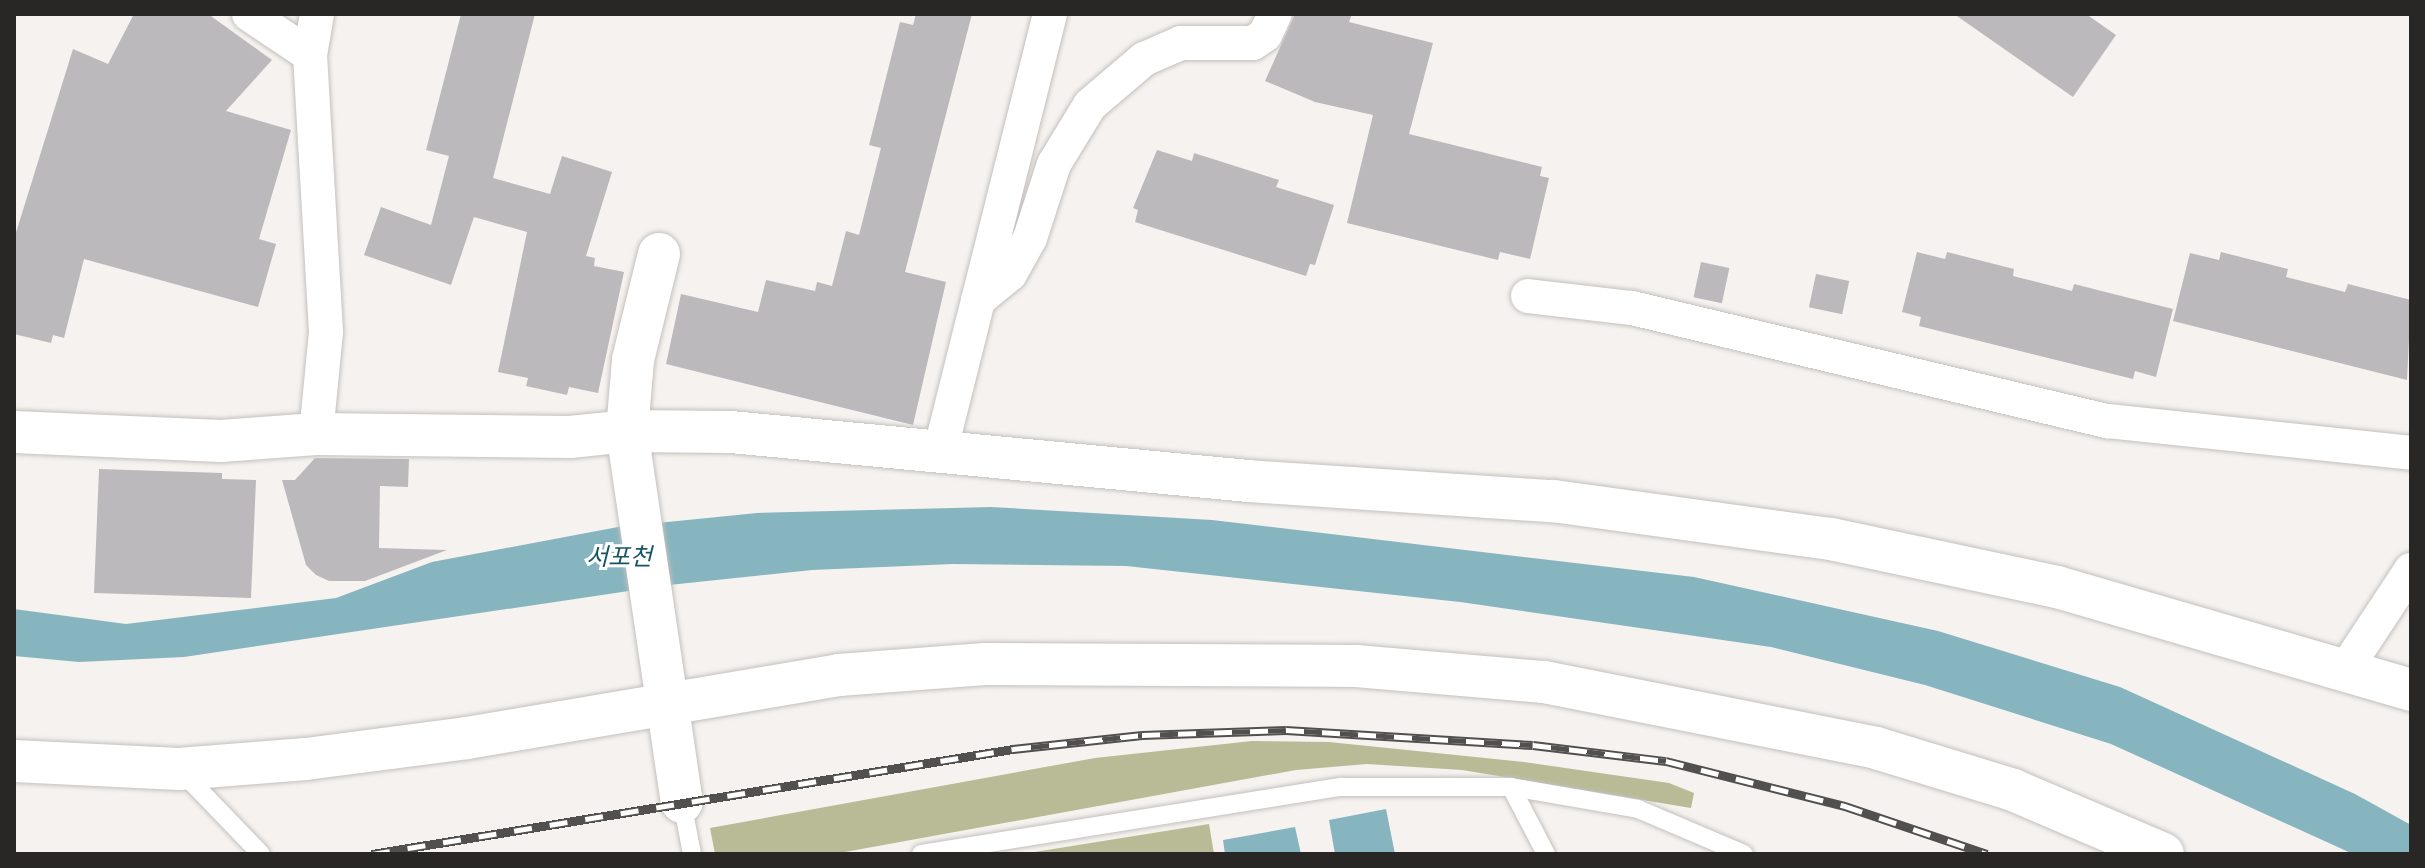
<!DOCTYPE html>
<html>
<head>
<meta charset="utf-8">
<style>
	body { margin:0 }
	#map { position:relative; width:2425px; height:868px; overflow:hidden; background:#f6f2ef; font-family:Overpass,"Noto Sans KR",sans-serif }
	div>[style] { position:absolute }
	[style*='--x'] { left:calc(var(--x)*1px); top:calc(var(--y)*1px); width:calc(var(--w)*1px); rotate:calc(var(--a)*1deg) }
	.forest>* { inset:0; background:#b8bb95 }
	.water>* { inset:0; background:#87b5bf }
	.building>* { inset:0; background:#bcb9bc; transform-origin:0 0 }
	.roads { filter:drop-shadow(0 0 2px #c3c0bd) drop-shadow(0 0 2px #c3c0bd) }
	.service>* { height:18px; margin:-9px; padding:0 9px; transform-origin:9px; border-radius:9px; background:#fff }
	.minor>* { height:34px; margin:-17px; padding:0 17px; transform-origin:17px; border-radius:17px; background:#fff }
	.tertiary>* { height:42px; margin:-21px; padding:0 21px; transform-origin:21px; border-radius:21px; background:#fff }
	.rail>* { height:9px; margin-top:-4.5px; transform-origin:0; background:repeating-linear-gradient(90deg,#fff 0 18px,#52504f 0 36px); box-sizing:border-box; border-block:2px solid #52504f }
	span { translate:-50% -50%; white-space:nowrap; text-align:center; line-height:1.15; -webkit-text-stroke:6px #fff; paint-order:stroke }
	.water-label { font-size:24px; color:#155661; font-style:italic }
	.frame { position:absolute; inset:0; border:16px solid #282726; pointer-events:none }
</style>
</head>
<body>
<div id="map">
	<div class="forest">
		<i style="clip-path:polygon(1252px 741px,1329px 742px,1524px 762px,1669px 783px,1694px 793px,1691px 808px,1462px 770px,1367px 764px,1296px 770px,834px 854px,715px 854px,710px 828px,1095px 758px)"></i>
		<i style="clip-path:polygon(1209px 824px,1214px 854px,1022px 854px)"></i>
	</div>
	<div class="water">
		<i style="clip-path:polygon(991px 507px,1212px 520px,1694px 577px,1938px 631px,2120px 687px,2355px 794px,2411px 825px,2411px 854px,2353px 854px,2111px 744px,1925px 685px,1771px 647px,1460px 602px,1126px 566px,953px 564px,812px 570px,669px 585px,184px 657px,79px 662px,14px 656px,14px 609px,126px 624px,336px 598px,432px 562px,618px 527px,757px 513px)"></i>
		<i style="clip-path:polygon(1386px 809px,1395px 854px,1335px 854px,1329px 820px)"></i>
		<i style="clip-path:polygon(1295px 827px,1301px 854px,1225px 854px,1223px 840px)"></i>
	</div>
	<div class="building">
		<i style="clip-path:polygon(134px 14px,208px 14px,272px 60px,226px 111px,291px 130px,259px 239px,276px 244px,258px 307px,84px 259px,64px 338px,53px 335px,51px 343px,14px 334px,14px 239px,73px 49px,108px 64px)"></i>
		<i style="clip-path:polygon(461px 14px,535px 14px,493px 178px,550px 194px,562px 156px,612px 172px,586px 256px,595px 258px,594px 266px,624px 272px,598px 393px,569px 387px,567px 395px,526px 386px,528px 378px,498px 372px,527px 232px,474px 217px,451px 285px,364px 255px,381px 207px,431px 225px,449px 156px,426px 150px)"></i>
		<i style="clip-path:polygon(916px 14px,972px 14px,905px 272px,946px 282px,913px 425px,666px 364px,681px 294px,758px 312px,766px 280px,815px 291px,817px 282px,832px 286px,846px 231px,859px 235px,881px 148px,869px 145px,900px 22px,913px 25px)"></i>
		<i style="clip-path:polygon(1295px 14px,1352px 14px,1349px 22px,1433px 43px,1409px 134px,1542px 167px,1540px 176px,1549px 178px,1530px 259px,1500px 252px,1498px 260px,1347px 223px,1373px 115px,1315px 102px,1265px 81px)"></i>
		<i style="clip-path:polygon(1954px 14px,2086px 14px,2116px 35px,2073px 97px)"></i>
		<i style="clip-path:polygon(1157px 150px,1192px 161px,1194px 153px,1279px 180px,1276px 187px,1334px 205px,1315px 265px,1310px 264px,1306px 276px,1135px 222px,1138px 210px,1133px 208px)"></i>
		<i style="clip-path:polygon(1917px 252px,1945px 259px,1947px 252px,2014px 269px,2013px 276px,2072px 291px,2074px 284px,2173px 309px,2156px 377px,2135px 371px,2133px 379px,1919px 326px,1921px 317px,1902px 312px)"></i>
		<i style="clip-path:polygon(2221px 252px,2288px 269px,2286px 277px,2345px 292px,2348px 284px,2411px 300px,2407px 380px,2173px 321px,2190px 253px,2219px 260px)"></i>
		<i style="left:1701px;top:262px;width:29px;height:36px;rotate:12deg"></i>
		<i style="left:1816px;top:274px;width:34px;height:34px;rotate:12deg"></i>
		<i style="clip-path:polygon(315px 458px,409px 459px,408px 487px,380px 486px,379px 548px,447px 550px,365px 581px,329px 581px,316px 575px,306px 565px,282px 480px,295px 480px)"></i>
		<i style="clip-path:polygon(99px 469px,222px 473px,222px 479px,256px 480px,251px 598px,94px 593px)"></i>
	</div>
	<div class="roads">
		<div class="service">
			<i style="--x:181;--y:771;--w:115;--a:46.1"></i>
			<i style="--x:1511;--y:787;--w:76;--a:62.4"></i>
			<i style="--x:682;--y:802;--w:53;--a:79.1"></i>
			<i style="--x:921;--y:854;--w:425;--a:-9.1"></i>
			<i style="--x:1341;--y:787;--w:170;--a:0"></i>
			<i style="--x:1511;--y:787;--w:129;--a:9.8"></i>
			<i style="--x:1638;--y:809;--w:115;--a:23"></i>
		</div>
		<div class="minor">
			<i style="--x:249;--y:14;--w:73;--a:33.9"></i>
			<i style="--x:1528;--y:296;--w:105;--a:6.6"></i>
			<i style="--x:1632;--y:308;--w:489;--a:13.4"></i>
			<i style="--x:2108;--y:421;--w:305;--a:6"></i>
			<i style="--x:978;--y:300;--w:41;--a:-39.1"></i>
			<i style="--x:1010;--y:274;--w:41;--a:-60.9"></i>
			<i style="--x:1030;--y:238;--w:78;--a:-72"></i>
			<i style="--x:1054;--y:164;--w:69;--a:-58.6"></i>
			<i style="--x:1090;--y:105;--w:71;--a:-40.4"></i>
			<i style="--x:1144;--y:59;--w:40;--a:-23.4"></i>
			<i style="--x:1181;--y:43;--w:72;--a:0"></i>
			<i style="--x:1253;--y:43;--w:14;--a:-34"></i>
			<i style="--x:1265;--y:35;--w:23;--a:-65"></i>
			<i style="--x:316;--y:434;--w:102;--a:-84.4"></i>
			<i style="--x:326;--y:332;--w:277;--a:-93.3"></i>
			<i style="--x:310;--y:55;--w:42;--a:-80.3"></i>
			<i style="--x:941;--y:448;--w:447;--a:-75.9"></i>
			<i style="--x:2345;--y:670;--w:120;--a:-56.6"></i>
		</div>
		<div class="tertiary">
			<i style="--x:659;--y:254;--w:109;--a:103.8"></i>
			<i style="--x:633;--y:360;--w:71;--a:94.8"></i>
			<i style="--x:627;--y:431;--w:375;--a:81.6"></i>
			<i style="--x:14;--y:432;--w:207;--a:2.5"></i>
			<i style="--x:221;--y:441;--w:95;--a:-4.2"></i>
			<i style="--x:316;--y:434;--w:254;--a:0.7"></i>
			<i style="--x:570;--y:437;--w:57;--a:-6"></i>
			<i style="--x:627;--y:431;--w:104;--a:0.6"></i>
			<i style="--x:731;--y:432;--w:519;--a:5.41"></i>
			<i style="--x:1248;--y:481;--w:306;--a:3.8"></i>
			<i style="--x:1553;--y:501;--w:281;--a:7.8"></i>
			<i style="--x:1831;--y:539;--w:231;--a:12"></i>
			<i style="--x:2057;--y:587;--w:369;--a:16.2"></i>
			<i style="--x:14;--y:761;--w:165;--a:2.8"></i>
			<i style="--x:179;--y:769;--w:127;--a:-4.5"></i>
			<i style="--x:306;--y:759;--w:162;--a:-7.4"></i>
			<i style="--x:467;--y:738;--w:377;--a:-9.6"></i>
			<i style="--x:839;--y:675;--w:146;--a:-4.3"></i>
			<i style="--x:985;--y:664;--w:371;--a:0.3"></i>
			<i style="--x:1356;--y:666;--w:189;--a:4.9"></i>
			<i style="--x:1544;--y:682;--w:338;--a:11.2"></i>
			<i style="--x:1876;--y:748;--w:143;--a:17"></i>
			<i style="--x:2013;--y:790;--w:163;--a:23.1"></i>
		</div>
	</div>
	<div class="rail">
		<i style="--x:372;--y:854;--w:650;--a:-9.3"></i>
		<i style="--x:1013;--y:749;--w:130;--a:-6.2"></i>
		<i style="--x:1142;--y:735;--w:144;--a:-2"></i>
		<i style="--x:1286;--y:730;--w:247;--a:3.5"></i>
		<i style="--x:1533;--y:745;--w:134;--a:6.9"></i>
		<i style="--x:1666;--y:761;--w:185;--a:14.1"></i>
		<i style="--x:1845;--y:806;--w:150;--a:18.7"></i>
	</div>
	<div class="water-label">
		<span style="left:619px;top:560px">서포천</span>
	</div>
	<div class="frame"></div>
</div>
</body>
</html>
